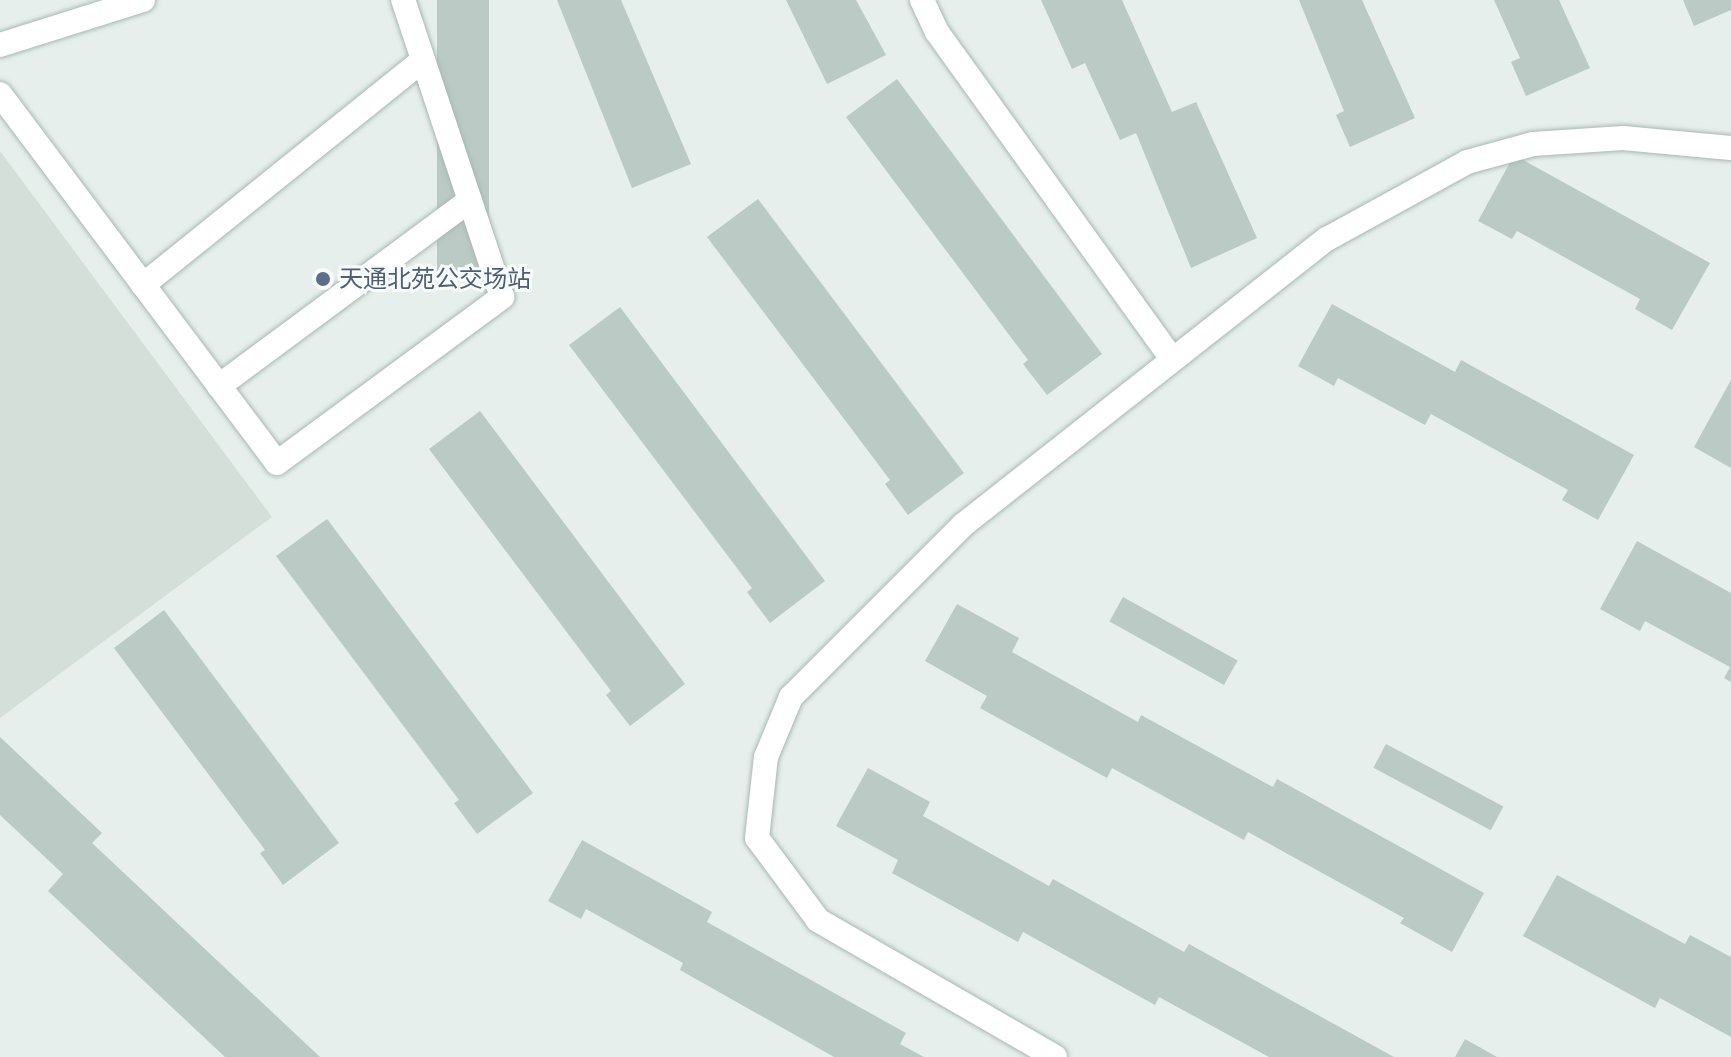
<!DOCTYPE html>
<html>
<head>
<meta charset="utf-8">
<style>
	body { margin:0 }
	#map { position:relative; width:1731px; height:1057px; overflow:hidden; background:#e6efeb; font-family:Jost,"Noto Sans SC",sans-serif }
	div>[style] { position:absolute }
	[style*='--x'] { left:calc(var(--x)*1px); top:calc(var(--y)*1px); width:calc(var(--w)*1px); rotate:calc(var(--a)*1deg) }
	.built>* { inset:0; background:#d4dfda }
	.building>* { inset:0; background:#bbcac4; transform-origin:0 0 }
	.roads { filter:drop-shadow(0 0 2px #a8b8b2) drop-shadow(0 0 2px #a8b8b2) }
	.minor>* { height:24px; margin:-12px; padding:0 12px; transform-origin:12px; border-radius:12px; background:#fff }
	.dots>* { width:22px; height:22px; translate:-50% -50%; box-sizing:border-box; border:4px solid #f7fbf9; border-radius:50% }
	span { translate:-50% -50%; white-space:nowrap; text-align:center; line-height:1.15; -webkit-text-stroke:6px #f7fbf9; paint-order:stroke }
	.service-label { font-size:24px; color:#4e5e75 }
	.left { translate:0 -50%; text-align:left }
</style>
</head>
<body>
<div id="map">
	<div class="built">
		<i style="clip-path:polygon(0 151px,272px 517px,0 718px)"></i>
	</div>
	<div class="building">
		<i style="left:437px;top:0;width:52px;height:276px"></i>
		<i style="clip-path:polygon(557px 0,621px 0,691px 164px,632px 188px)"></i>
		<i style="clip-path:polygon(786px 0,856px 0,886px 55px,827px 84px)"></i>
		<i style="clip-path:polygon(1041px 0,1122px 0,1172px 112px,1196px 102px,1257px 238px,1191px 268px,1136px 133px,1120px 140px,1085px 63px,1072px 69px)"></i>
		<i style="clip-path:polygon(1299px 0,1362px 0,1415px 118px,1350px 147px,1336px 115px,1344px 111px)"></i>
		<i style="clip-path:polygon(1494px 0,1559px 0,1590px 68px,1526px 96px,1511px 62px,1520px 58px)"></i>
		<i style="clip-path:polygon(1683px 0,1731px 0,1731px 10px,1694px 26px)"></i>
		<i style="clip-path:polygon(897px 79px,1102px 354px,1047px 395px,1023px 364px,1028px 360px,846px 117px)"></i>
		<i style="clip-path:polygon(1514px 155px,1710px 263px,1672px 330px,1635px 309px,1640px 299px,1517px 231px,1512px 239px,1478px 221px)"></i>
		<i style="clip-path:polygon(758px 199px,964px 473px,908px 515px,885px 484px,890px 480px,707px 237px)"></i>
		<i style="clip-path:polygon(1332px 304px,1455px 372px,1461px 360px,1634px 455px,1598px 520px,1562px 500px,1568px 490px,1431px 414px,1425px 425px,1338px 378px,1334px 386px,1298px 366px)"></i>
		<i style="clip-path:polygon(620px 307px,825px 581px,770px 623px,747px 592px,752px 588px,569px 345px)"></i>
		<i style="clip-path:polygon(1731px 380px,1731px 468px,1694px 447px)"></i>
		<i style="clip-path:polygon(480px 411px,685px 684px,630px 726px,606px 695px,611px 691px,429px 449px)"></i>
		<i style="clip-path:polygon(327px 519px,533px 793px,477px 834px,454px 803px,459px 800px,276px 556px)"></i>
		<i style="clip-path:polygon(1637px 541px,1731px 593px,1731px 682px,1724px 678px,1730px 667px,1645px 621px,1640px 631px,1600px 609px)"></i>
		<i style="left:1123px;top:597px;width:131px;height:28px;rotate:29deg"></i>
		<i style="clip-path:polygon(957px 604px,1019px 638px,1012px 652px,1138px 722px,1141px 715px,1273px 787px,1277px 779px,1484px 893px,1452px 952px,1400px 923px,1404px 918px,1248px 832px,1244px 840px,1112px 768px,1107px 778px,980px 708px,987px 696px,925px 661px)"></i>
		<i style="clip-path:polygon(164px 610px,339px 843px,283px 885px,260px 853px,265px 850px,114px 648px)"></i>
		<i style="clip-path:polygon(0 737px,102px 833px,92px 843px,320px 1057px,225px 1057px,48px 891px,63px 874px,0 815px)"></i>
		<i style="left:1386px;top:744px;width:133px;height:27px;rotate:28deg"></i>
		<i style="clip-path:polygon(868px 768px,930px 802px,923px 816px,1049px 886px,1053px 879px,1184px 952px,1189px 944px,1394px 1057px,1269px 1057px,1159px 997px,1155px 1005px,1023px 932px,1018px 942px,892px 873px,898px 860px,836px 826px)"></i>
		<i style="clip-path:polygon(582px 840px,712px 912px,707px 922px,906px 1033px,900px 1044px,924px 1057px,834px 1057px,680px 970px,683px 963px,586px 909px,581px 919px,548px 901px)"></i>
		<i style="clip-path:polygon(1557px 875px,1685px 944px,1690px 935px,1731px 957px,1731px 1037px,1660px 998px,1655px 1008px,1523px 936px)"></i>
		<i style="clip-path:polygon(1465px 1039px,1497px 1057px,1455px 1057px)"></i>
	</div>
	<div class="roads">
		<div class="minor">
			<i style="--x:922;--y:0;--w:35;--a:65"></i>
			<i style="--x:937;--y:32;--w:399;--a:54.3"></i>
			<i style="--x:0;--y:45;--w:150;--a:-17.5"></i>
			<i style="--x:0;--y:94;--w:461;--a:53.1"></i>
			<i style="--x:277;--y:463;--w:280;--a:-36.4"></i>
			<i style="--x:502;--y:297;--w:313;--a:-108.4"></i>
			<i style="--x:143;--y:285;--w:359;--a:-38.8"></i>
			<i style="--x:219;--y:386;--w:312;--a:-36.5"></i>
			<i style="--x:1055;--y:1057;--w:274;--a:-150"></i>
			<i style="--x:818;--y:920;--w:102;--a:-126.6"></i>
			<i style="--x:757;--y:838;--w:81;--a:-83.7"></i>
			<i style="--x:766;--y:757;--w:65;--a:-67.4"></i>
			<i style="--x:791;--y:697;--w:243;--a:-45"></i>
			<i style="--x:963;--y:525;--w:463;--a:-38.2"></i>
			<i style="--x:1327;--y:239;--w:160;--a:-28.8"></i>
			<i style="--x:1467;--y:162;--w:68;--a:-15.3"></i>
			<i style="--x:1533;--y:144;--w:90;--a:-3.8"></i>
			<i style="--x:1623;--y:138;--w:108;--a:5.3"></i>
		</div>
	</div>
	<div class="dots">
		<i style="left:323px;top:279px;background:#5c6f8a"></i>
	</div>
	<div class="service-label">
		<span class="left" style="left:339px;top:279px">天通北苑公交场站</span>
	</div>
</div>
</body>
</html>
